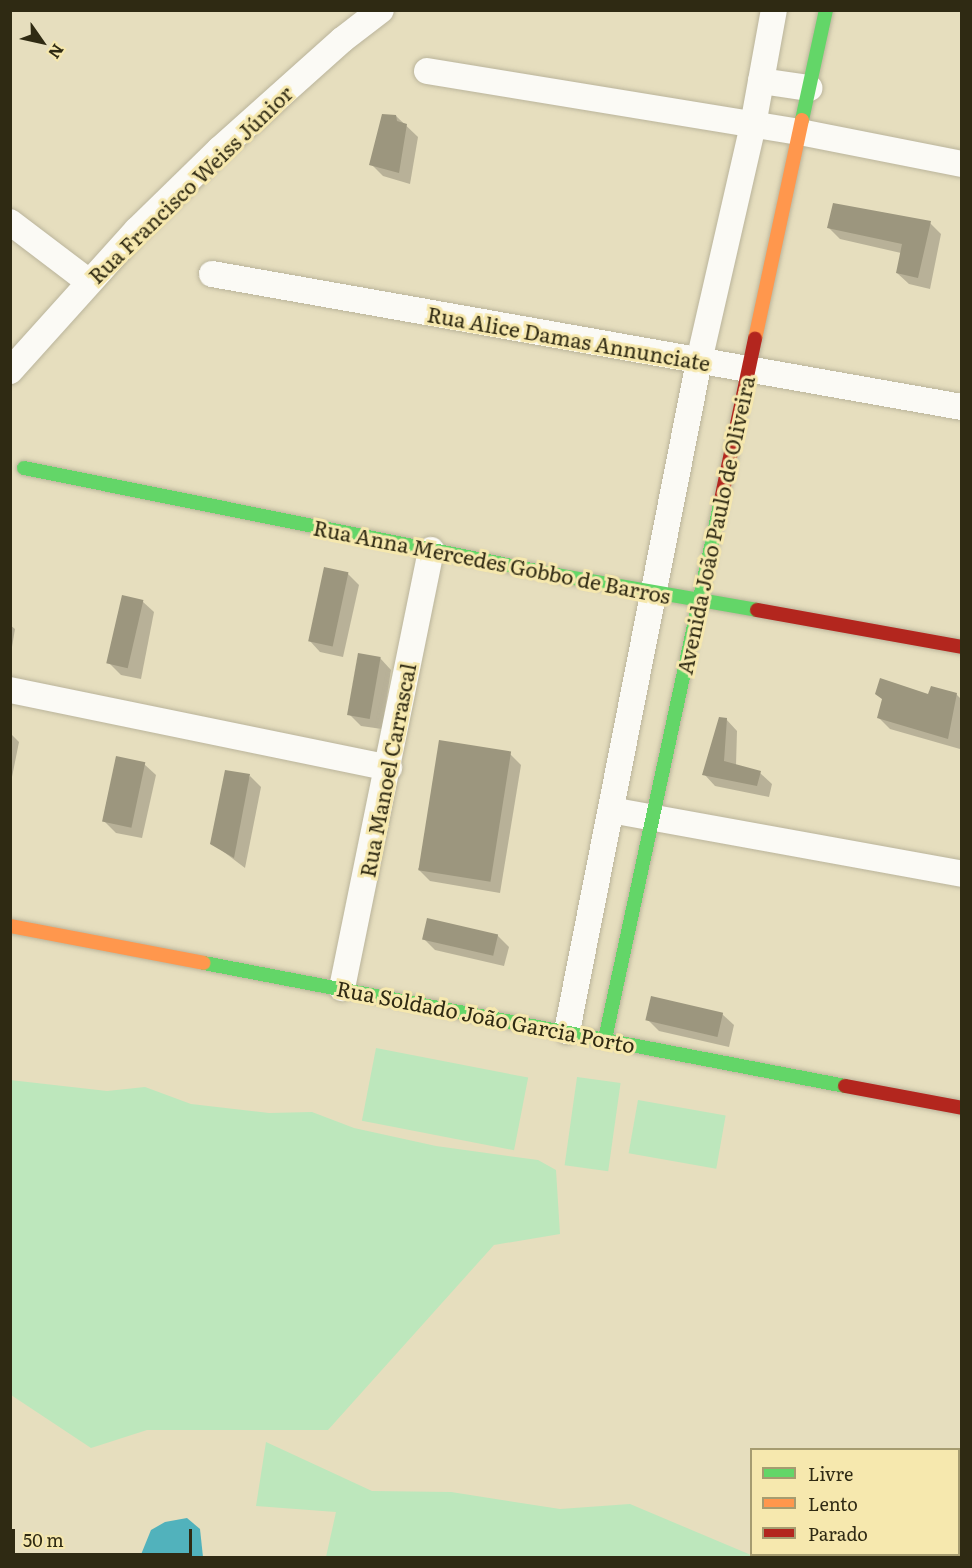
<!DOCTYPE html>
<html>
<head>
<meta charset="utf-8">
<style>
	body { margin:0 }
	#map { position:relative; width:972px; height:1568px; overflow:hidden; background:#e6debe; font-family:Literata,serif }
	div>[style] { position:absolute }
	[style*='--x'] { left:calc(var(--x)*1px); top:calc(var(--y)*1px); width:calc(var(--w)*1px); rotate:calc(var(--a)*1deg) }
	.green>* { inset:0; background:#bde7bc; transform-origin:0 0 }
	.water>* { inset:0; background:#51b2bc }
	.shadow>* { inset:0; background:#0003 }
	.building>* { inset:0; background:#9c967e; transform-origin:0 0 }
	.roads { filter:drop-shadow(0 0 2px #bab49b) drop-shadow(0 0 2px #bab49b) }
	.street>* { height:26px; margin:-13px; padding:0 13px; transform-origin:13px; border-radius:13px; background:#fbfaf5 }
	.fast>* { height:14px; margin:-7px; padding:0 7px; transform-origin:7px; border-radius:7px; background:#63d668 }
	.slow>* { height:14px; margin:-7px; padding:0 7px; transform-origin:7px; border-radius:7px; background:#ff974d }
	.jam>* { height:14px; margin:-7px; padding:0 7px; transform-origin:7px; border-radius:7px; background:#b3261e }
	span { translate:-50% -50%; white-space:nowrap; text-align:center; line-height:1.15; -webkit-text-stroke:6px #f6e8ae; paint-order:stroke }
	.street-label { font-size:21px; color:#2f2a13 }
	.frame { position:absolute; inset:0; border:12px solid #2f2a13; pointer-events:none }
	.legend { position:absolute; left:750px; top:1448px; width:210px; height:108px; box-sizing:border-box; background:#f6e8ae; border:2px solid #a69c70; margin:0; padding:8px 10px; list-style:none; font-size:18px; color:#2f2a13 }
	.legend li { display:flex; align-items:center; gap:12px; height:30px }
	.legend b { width:30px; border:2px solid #a69c70 }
	.north { position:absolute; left:12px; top:12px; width:60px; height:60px; -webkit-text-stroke:4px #f6e8ae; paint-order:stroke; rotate:124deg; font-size:16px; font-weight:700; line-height:24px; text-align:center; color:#2f2a13 }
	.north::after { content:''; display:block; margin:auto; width:21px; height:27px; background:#2f2a13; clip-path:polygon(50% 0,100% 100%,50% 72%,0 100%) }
	.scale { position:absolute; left:12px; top:1529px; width:180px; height:27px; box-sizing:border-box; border:3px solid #2f2a13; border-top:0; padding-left:8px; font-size:18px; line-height:21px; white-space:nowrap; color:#2f2a13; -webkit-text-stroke:4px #f6e8ae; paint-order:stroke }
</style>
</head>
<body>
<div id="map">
	<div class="green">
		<i style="left:376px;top:1048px;width:155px;height:74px;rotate:11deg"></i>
		<i style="left:577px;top:1077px;width:44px;height:89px;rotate:8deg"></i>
		<i style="clip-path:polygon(10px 1080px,107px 1091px,145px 1087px,191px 1104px,269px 1113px,312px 1112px,354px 1128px,436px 1146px,538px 1160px,556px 1170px,560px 1234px,494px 1245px,328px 1430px,147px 1430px,91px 1448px,11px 1395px)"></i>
		<i style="left:638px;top:1100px;width:89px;height:54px;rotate:10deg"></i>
		<i style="clip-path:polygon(266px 1442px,372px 1491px,451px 1492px,560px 1509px,630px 1504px,751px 1555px,768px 1557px,326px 1557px,336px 1512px,256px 1506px)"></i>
	</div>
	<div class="water">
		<i style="clip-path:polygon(187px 1518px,200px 1529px,203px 1557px,140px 1557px,151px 1530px,165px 1522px)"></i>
	</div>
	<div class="shadow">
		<i style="clip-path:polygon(396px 116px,418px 137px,410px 184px,383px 176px,371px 164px)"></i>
		<i style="clip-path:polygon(930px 223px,941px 234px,930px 289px,909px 284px,897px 273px,901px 253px,840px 239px,829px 228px)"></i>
		<i style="clip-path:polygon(347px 573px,359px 585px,343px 657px,320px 652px,309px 640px)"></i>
		<i style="clip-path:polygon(142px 601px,154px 612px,141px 679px,121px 675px,109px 663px)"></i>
		<i style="clip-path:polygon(10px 625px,15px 629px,11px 653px,10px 653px)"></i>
		<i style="clip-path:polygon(380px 658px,391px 670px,382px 729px,361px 726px,349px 714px)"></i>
		<i style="clip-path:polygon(956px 694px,962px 700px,960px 749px,890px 729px,878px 717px,929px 696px)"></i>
		<i style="clip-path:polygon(726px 719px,737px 731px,736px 766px,760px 773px,772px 784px,769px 797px,715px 786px,704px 774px)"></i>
		<i style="clip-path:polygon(10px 733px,19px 742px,10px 787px)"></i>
		<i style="clip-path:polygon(510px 754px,521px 765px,500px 893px,430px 881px,418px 869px)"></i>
		<i style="clip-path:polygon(144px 764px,156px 775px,142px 838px,116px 833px,104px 821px)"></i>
		<i style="clip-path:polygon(250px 776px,261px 787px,245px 868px,212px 843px)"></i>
		<i style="clip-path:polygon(497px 935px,509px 947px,504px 966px,435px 950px,424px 939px)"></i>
		<i style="clip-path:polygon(722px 1014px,734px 1025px,729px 1047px,659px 1031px,648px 1020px)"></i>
	</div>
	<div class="building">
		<i style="clip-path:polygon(382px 114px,396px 115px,397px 121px,407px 124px,399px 173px,369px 165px)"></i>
		<i style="clip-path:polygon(833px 203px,931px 221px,918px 278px,896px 273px,902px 244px,827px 228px)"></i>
		<i style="left:324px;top:567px;width:25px;height:76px;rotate:12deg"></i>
		<i style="left:122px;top:595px;width:22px;height:70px;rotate:13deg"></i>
		<i style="left:358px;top:653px;width:23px;height:63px;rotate:10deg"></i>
		<i style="clip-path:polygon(880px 678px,928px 694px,931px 686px,957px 693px,948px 739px,877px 718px,882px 699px,875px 694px)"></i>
		<i style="clip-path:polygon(719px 717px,727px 718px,724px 761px,761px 771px,757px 786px,702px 775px)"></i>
		<i style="left:439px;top:740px;width:73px;height:132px;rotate:9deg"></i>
		<i style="left:116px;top:756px;width:30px;height:67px;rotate:12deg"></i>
		<i style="clip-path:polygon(225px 770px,250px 774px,234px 858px,210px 844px)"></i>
		<i style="left:427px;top:918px;width:73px;height:22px;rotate:13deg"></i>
		<i style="left:651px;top:996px;width:74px;height:25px;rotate:13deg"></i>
	</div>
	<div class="roads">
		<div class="street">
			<i style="--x:427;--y:71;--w:378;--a:9.3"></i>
			<i style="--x:800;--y:132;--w:165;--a:11.2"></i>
			<i style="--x:761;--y:81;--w:49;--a:8.3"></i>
			<i style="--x:10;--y:222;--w:99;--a:37.2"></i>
			<i style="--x:212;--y:274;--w:762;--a:10.06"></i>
			<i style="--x:10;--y:371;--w:190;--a:-48"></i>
			<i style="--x:137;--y:230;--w:115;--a:-44.3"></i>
			<i style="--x:219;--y:150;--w:165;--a:-41.8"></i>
			<i style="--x:342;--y:40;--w:49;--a:-37.6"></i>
			<i style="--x:10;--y:690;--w:387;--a:11.6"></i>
			<i style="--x:611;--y:810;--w:357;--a:10.3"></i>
			<i style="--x:342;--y:988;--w:447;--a:-78.5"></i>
			<i style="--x:567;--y:1031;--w:683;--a:-78.85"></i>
			<i style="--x:699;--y:361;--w:242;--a:-77.1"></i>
			<i style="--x:753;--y:125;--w:117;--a:-79.7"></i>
		</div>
		<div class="fast">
			<i style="--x:802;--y:120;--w:113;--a:-77.7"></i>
			<i style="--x:24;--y:468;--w:544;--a:11.35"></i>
			<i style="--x:557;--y:575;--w:203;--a:9.9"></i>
			<i style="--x:204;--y:963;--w:653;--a:10.86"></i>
			<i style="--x:605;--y:1039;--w:551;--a:-77.85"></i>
		</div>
		<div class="slow">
			<i style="--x:755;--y:339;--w:224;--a:-77.9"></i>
			<i style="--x:10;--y:926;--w:197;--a:10.8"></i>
		</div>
		<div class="jam">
			<i style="--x:721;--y:500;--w:165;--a:-78.1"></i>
			<i style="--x:757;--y:610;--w:208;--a:10.2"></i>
			<i style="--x:845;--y:1086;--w:119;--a:10.6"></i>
		</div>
	</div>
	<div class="street-label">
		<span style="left:190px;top:184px;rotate:-44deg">Rua Francisco Weiss Júnior</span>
		<span style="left:569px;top:338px;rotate:10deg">Rua Alice Damas Annunciate</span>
		<span style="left:715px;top:525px;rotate:-78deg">Avenida João Paulo de Oliveira</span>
		<span style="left:492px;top:561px;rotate:11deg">Rua Anna Mercedes Gobbo de Barros</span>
		<span style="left:387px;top:770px;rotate:-79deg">Rua Manoel Carrascal</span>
		<span style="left:486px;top:1016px;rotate:11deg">Rua Soldado João Garcia Porto</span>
	</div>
	<div class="frame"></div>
	<ul class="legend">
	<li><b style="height:8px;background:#63d668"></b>Livre</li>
	<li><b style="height:8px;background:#ff974d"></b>Lento</li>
	<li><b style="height:8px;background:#b3261e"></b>Parado</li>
	</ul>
	<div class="north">N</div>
	<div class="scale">50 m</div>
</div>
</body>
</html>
